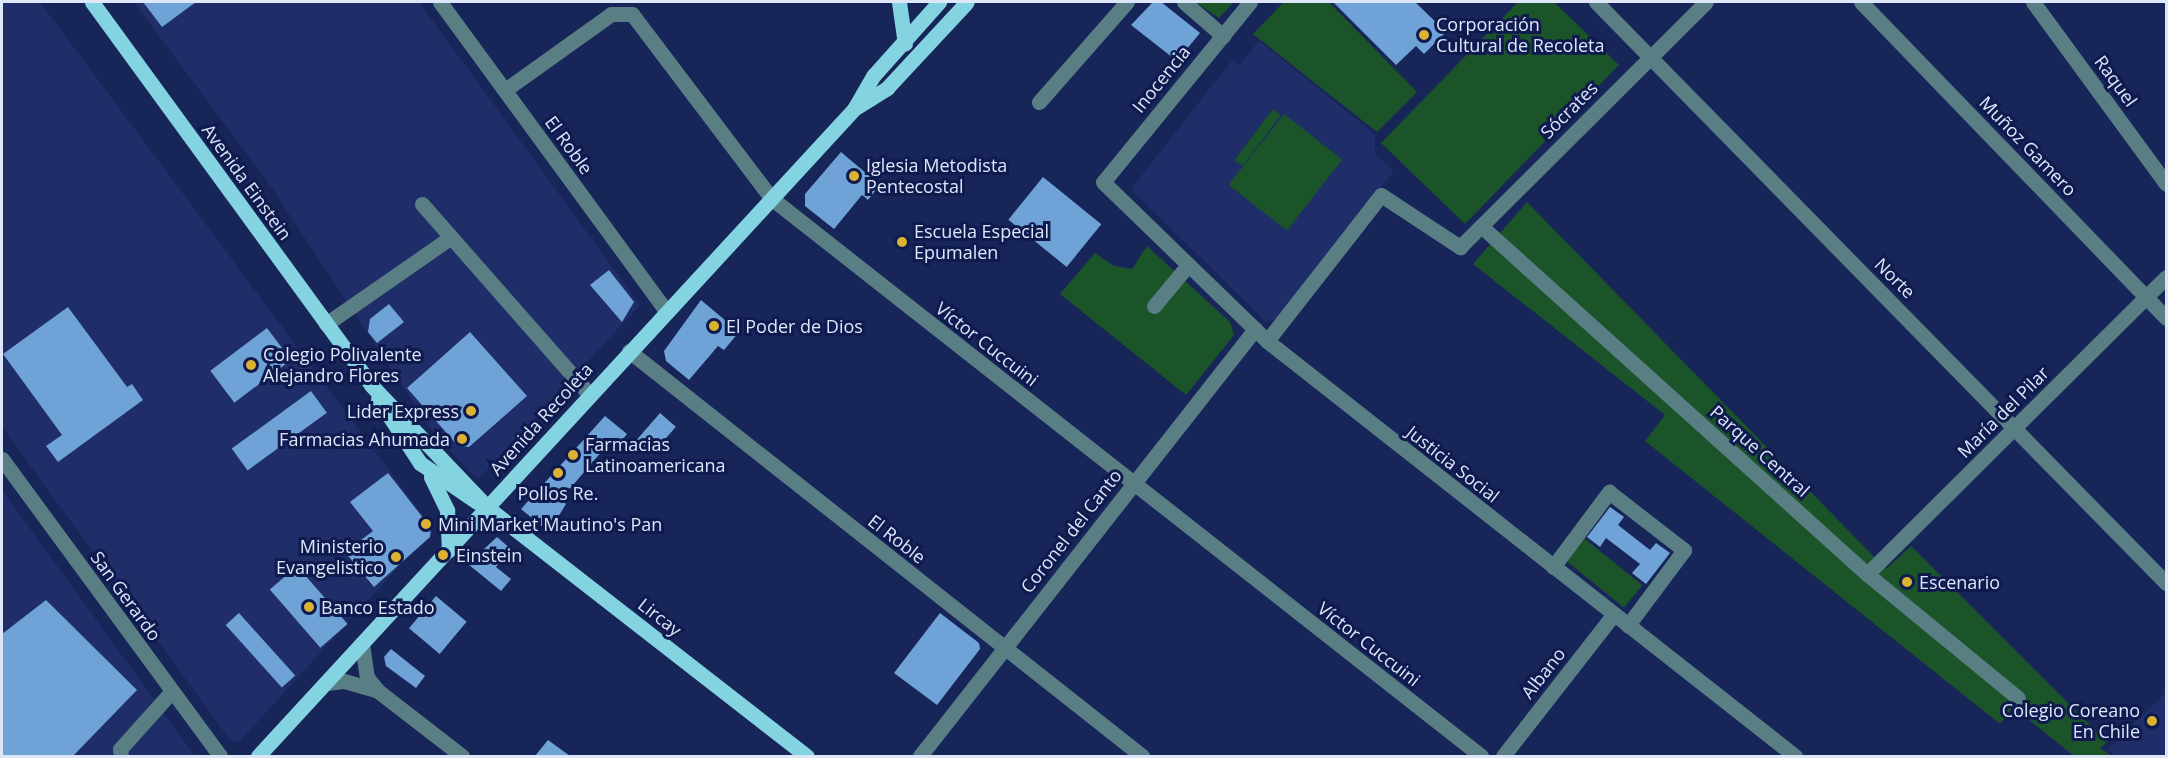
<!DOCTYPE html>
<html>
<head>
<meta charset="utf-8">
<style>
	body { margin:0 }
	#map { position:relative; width:2168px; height:758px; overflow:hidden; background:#182559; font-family:"Open Sans",sans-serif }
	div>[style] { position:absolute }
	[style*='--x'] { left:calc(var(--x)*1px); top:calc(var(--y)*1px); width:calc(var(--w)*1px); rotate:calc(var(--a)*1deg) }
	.built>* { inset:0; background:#1f2e68 }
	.green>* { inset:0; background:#1b5429; transform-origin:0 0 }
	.building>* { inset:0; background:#6fa3d7; transform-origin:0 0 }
	.minor>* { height:15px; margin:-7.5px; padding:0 7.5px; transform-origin:7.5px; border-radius:7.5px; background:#597f85 }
	.major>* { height:15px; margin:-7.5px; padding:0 7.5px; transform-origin:7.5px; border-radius:7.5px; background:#83d3e0 }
	.dots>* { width:16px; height:16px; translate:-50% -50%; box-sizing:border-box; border:3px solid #0f1b4e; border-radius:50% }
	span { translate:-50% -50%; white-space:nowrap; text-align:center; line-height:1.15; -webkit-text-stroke:6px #0f1b4e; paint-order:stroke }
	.poi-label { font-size:18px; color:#dee6fa }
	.left { translate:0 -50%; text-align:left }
	.right { translate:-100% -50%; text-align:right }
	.street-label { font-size:18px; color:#dee6fa }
	.frame { position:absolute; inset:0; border:3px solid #dee6fa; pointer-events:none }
</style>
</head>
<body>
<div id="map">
	<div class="built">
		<i style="clip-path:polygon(2px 2px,40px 2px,433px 529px,239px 742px,230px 740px,2px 427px)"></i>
		<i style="clip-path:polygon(134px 2px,419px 2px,640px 305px,478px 480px,432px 431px,272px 188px)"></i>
		<i style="clip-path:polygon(1259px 41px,1375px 134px,1375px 154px,1394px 171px,1276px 320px,1266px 322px,1131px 189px,1233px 59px,1239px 65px)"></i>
		<i style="clip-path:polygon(2px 490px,195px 756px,2px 756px)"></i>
		<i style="clip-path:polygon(2166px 692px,2166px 756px,2117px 756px,2107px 750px)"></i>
	</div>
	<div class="green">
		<i style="clip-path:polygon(1195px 2px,1234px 2px,1219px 18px)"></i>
		<i style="clip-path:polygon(1284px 2px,1329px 2px,1417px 92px,1377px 132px,1253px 34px)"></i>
		<i style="clip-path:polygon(1518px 2px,1554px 2px,1619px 65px,1465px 224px,1381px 143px)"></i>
		<i style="left:1273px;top:109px;width:10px;height:64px;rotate:37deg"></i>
		<i style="left:1284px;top:114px;width:74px;height:90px;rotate:38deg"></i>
		<i style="clip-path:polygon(1527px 202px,1886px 569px,1911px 546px,2107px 742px,2100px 748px,2112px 756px,2074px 756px,2013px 707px,2000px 724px,1645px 441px,1665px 415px,1473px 264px)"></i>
		<i style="clip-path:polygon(1147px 246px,1230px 322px,1234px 335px,1186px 395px,1060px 294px,1095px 253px,1114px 266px,1132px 269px)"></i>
		<i style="left:1584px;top:538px;width:75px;height:29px;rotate:39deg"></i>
	</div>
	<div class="building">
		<i style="clip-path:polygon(143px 2px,196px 2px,162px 27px)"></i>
		<i style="clip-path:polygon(1153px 2px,1161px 2px,1200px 33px,1177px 61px,1131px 25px)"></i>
		<i style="clip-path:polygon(1333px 2px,1415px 2px,1446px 32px,1424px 54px,1416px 46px,1396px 65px)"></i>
		<i style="clip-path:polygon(841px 152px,880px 185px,868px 200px,862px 195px,834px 229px,805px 206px,805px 194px)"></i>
		<i style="left:1043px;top:177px;width:75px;height:55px;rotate:39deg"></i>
		<i style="clip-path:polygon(609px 270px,634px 302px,622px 322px,590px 285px)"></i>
		<i style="clip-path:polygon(701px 300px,739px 332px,724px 350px,718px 346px,689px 380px,666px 361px,664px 351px)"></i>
		<i style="clip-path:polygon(389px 304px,404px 322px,377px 343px,368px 332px,370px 319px)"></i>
		<i style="clip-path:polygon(68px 307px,127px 387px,132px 384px,143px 400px,58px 462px,46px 446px,62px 435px,3px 354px)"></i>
		<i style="left:267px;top:328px;width:40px;height:71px;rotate:53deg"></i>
		<i style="clip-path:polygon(470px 332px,527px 396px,469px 447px,458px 446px,407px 388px)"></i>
		<i style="left:311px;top:391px;width:27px;height:98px;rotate:54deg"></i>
		<i style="left:660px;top:413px;width:21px;height:37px;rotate:41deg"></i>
		<i style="clip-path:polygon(605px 416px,627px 434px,616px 448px,609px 443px,561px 499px,566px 504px,549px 532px,521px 509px)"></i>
		<i style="clip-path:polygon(388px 473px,431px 528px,430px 537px,374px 587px,345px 552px,373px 531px,350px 502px)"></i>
		<i style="clip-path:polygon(1610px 507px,1624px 517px,1618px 525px,1650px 550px,1656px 543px,1670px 553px,1646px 584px,1632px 573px,1640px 564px,1606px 538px,1600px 547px,1587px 537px)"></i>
		<i style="clip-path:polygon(497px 537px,511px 549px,496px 567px,511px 579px,501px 591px,468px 564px)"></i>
		<i style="left:297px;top:566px;width:77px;height:36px;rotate:49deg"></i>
		<i style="left:436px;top:596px;width:40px;height:42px;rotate:40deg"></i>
		<i style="clip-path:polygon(46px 600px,137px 690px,73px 756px,2px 756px,2px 634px)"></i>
		<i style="left:239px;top:613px;width:84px;height:18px;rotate:48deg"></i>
		<i style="clip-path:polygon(940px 613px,979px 643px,980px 649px,937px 705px,894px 673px)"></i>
		<i style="clip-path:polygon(391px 649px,425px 676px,416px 688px,386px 666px,384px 657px)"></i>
		<i style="clip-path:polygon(548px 740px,570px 756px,535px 756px)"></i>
	</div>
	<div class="minor">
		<i style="--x:440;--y:2;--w:383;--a:53.8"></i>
		<i style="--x:1184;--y:2;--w:52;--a:41.1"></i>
		<i style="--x:1250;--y:2;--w:232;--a:129.2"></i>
		<i style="--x:1103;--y:182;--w:228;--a:44.1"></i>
		<i style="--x:1267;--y:341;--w:672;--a:38.17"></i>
		<i style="--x:1596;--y:2;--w:814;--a:45.55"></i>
		<i style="--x:1861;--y:2;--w:439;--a:46"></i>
		<i style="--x:2033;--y:2;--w:225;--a:53.8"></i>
		<i style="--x:505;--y:90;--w:130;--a:-35.6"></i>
		<i style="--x:611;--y:14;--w:21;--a:0"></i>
		<i style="--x:632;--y:14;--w:231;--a:52.9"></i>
		<i style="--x:771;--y:198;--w:903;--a:38.16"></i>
		<i style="--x:1039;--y:102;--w:133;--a:-48.7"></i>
		<i style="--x:422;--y:204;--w:253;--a:48.7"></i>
		<i style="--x:1481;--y:226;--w:520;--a:42.04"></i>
		<i style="--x:1867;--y:574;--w:195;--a:39.4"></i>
		<i style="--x:1154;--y:306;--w:53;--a:-50.3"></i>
		<i style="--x:326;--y:324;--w:152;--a:-34.8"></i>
		<i style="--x:1267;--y:341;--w:185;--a:-52"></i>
		<i style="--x:1381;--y:195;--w:95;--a:33.4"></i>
		<i style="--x:1460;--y:247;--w:347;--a:-44.9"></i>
		<i style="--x:629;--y:351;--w:654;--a:38.29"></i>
		<i style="--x:2;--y:459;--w:368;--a:53.7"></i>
		<i style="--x:1553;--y:567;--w:94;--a:-53.3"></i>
		<i style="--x:1609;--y:492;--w:95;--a:37.7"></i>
		<i style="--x:1684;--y:550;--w:94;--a:126.7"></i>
		<i style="--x:1867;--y:574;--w:421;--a:-44.8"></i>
		<i style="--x:362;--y:643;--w:34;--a:82"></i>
		<i style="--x:367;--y:677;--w:18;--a:52"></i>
		<i style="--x:378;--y:691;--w:106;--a:37.7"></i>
		<i style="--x:326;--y:683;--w:18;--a:-6"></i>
		<i style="--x:344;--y:681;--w:35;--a:16"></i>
		<i style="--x:121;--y:756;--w:7;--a:-98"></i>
		<i style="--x:120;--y:749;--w:78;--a:-48.1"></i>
		<i style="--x:920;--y:756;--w:543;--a:-51.88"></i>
		<i style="--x:1503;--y:756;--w:180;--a:-52"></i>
	</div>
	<div class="major">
		<i style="--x:92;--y:2;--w:474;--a:53.9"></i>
		<i style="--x:371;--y:385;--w:170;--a:46.4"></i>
		<i style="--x:488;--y:508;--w:404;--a:37.9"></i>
		<i style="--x:899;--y:2;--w:42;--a:81.9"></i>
		<i style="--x:857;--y:107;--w:36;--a:-32"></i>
		<i style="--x:887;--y:88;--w:117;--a:-47.1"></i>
		<i style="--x:378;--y:399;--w:77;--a:56.7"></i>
		<i style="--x:420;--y:463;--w:69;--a:34.4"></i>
		<i style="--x:431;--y:477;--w:37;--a:64"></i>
		<i style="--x:447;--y:510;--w:40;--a:87.1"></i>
		<i style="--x:258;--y:756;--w:880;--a:-47.35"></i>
		<i style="--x:854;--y:109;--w:39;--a:-60"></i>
		<i style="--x:874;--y:75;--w:98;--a:-48.3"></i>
	</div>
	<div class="dots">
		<i style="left:1424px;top:35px;background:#dcb233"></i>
		<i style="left:854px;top:176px;background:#dcb233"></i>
		<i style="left:902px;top:242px;background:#dcb233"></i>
		<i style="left:714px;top:326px;background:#dcb233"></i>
		<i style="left:251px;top:365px;background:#dcb233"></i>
		<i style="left:471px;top:411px;background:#dcb233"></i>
		<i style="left:462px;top:439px;background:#dcb233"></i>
		<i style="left:573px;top:455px;background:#dcb233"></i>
		<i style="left:558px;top:473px;background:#dcb233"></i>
		<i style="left:426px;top:524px;background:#dcb233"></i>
		<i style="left:443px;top:555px;background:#dcb233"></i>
		<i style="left:396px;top:557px;background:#dcb233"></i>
		<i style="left:1907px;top:582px;background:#dcb233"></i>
		<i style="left:309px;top:607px;background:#dcb233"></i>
		<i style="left:2152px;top:721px;background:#dcb233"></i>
	</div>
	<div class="poi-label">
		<span class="left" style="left:1436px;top:35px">Corporación<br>Cultural de Recoleta</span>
		<span class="left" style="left:866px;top:176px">Iglesia Metodista<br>Pentecostal</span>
		<span class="left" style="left:914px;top:242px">Escuela Especial<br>Epumalen</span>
		<span class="left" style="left:726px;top:326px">El Poder de Dios</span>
		<span class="left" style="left:263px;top:365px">Colegio Polivalente<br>Alejandro Flores</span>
		<span class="right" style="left:459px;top:411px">Lider Express</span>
		<span class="right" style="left:450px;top:439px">Farmacias Ahumada</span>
		<span class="left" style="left:585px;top:455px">Farmacias<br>Latinoamericana</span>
		<span style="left:558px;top:493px">Pollos Re.</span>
		<span class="left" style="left:438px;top:524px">Mini Market Mautino's Pan</span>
		<span class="right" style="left:384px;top:557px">Ministerio<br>Evangelistico</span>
		<span class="left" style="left:456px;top:555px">Einstein</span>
		<span class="left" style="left:1919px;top:582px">Escenario</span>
		<span class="left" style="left:321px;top:607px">Banco Estado</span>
		<span class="right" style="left:2140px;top:721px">Colegio Coreano<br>En Chile</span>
	</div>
	<div class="street-label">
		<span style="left:1161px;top:79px;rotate:-51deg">Inocencia</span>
		<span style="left:2116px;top:81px;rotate:54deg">Raquel</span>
		<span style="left:1569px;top:110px;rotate:-45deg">Sócrates</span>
		<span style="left:569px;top:145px;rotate:54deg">El Roble</span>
		<span style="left:2028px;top:146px;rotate:46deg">Muñoz Gamero</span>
		<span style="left:247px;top:182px;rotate:54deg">Avenida Einstein</span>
		<span style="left:1895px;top:278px;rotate:45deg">Norte</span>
		<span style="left:987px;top:344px;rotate:38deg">Víctor Cuccuini</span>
		<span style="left:2003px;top:412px;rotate:-45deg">María del Pilar</span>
		<span style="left:541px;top:419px;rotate:-48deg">Avenida Recoleta</span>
		<span style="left:1760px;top:451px;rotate:42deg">Parque Central</span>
		<span style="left:1453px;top:464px;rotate:38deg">Justicia Social</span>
		<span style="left:1071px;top:531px;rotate:-52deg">Coronel del Canto</span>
		<span style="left:897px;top:539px;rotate:38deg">El Roble</span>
		<span style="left:126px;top:596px;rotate:54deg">San Gerardo</span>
		<span style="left:660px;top:617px;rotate:38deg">Lircay</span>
		<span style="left:1369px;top:644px;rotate:38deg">Víctor Cuccuini</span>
		<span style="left:1543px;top:673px;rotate:-52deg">Albano</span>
	</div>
	<div class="frame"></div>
</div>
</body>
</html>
